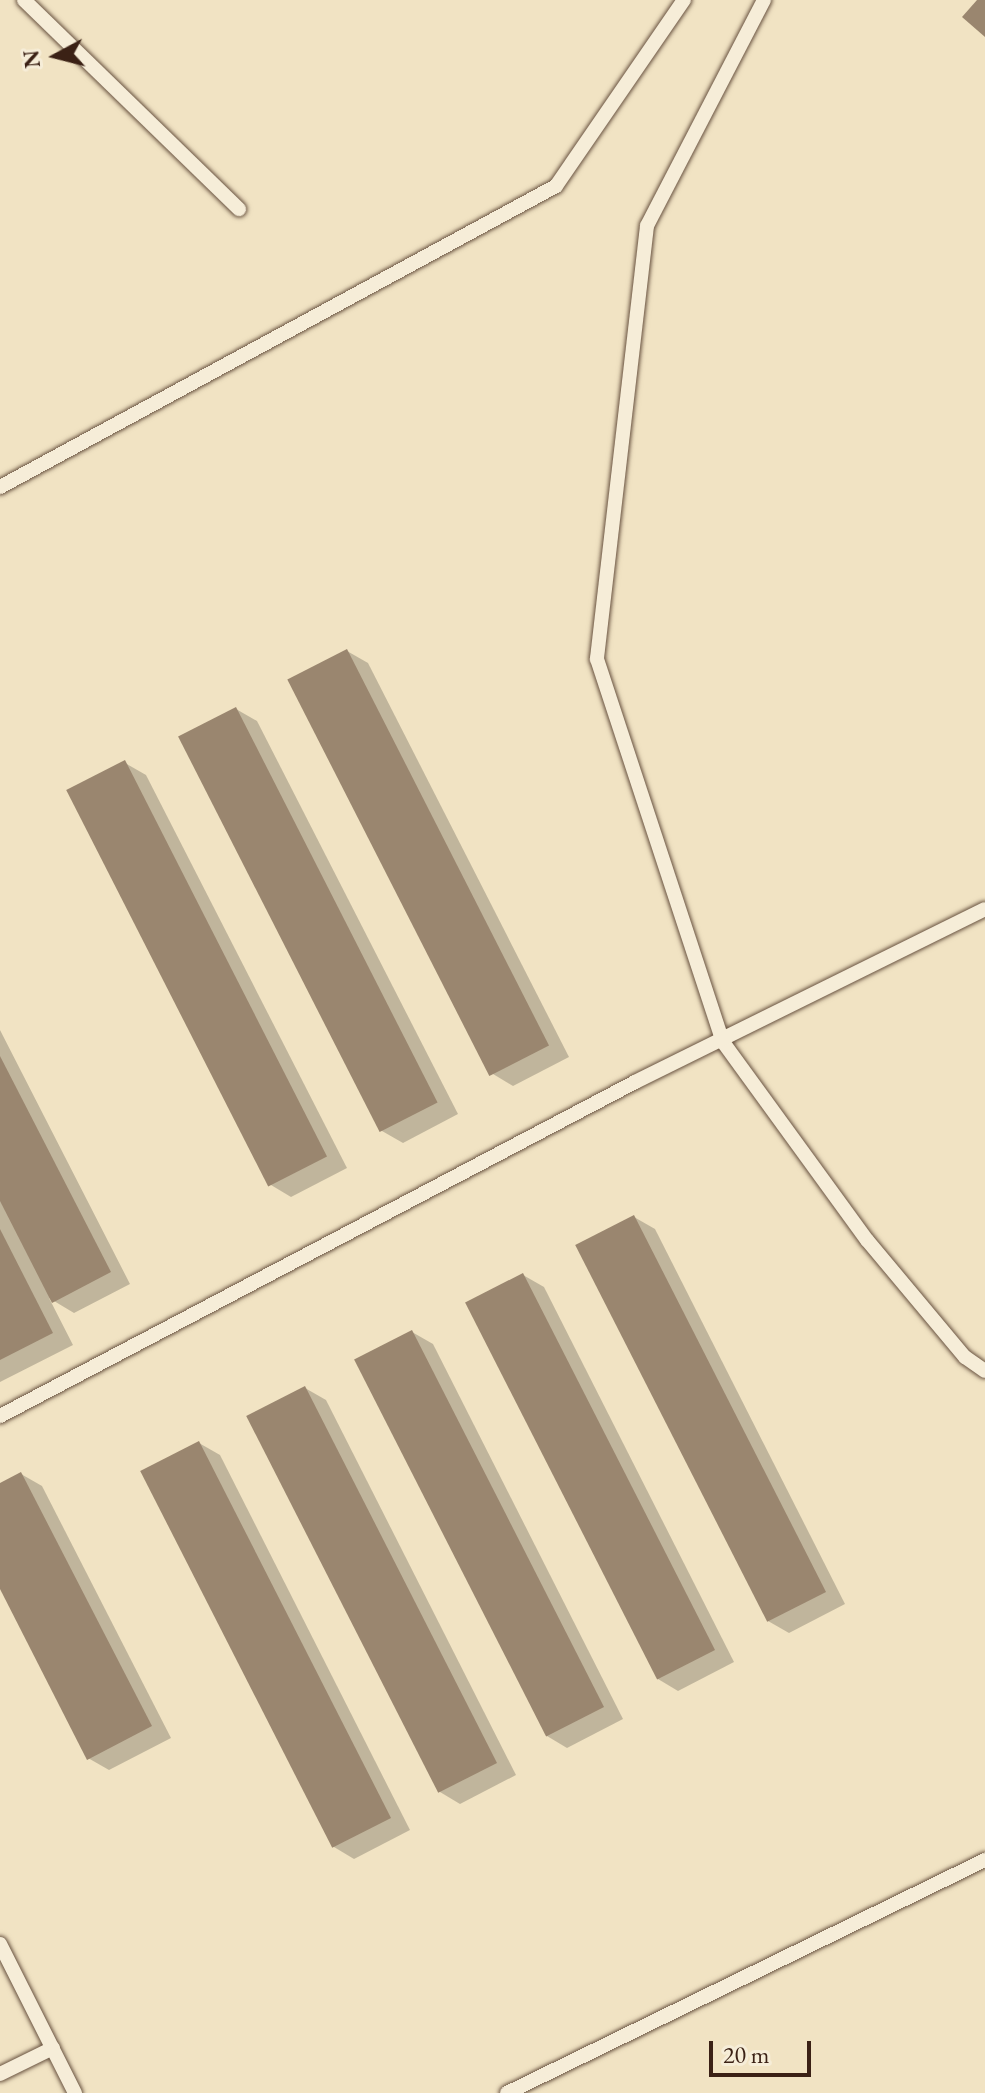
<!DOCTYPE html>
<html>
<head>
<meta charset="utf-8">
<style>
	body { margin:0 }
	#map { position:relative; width:985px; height:2093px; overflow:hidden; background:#f1e3c3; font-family:"EB Garamond",serif }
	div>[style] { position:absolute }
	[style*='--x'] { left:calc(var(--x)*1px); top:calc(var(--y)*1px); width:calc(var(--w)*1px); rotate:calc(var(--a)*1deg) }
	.shadow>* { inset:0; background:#0003 }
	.building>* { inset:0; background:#9a866f; transform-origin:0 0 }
	.roads { filter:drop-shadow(0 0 2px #685240) drop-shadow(0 0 2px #685240) }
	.lane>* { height:14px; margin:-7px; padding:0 7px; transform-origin:7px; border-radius:7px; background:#f6edd8 }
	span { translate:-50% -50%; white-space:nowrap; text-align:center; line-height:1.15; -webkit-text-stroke:7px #f6edd8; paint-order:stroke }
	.north { position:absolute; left:16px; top:16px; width:80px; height:80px; -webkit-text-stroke:6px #f6edd8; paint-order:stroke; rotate:263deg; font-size:22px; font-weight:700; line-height:32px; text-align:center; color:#3b2115 }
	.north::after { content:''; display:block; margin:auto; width:28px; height:36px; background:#3b2115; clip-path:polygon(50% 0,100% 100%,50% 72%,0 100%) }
	.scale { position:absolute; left:709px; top:2041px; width:102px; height:36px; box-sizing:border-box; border:4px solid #3b2115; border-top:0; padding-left:10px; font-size:24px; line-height:28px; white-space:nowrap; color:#3b2115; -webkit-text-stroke:6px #f6edd8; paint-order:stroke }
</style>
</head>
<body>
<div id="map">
	<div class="shadow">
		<i style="clip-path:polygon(347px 651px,368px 663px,569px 1057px,513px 1086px,493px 1074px)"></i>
		<i style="clip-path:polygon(236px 709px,257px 721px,458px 1114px,403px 1143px,382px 1131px)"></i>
		<i style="clip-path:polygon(125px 763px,146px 775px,347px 1168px,291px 1197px,271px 1185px)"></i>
		<i style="clip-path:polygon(0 1030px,130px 1284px,74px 1313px,49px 1298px,73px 1345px,0 1382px)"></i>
		<i style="clip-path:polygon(634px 1217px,655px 1229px,845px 1604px,789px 1633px,768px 1621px)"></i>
		<i style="clip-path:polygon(523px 1275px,544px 1287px,734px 1662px,678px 1691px,658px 1679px)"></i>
		<i style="clip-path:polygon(412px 1332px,433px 1344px,623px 1719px,567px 1748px,547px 1736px)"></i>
		<i style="clip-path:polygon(305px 1388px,326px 1400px,516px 1775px,460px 1804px,440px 1792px)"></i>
		<i style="clip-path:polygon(199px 1443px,220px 1455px,410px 1830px,354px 1859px,334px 1847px)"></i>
		<i style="clip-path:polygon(21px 1474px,42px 1486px,171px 1738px,109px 1770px,88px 1758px,0 1585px,0 1485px)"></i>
	</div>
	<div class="building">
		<i style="clip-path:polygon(977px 0,985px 0,985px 37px,962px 17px)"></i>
		<i style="left:347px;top:649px;width:445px;height:67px;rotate:63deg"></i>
		<i style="left:236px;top:707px;width:444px;height:65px;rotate:63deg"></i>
		<i style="left:125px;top:760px;width:445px;height:66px;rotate:63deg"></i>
		<i style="clip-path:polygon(0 1056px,111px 1272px,52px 1303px,0 1201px)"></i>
		<i style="left:634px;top:1215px;width:423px;height:66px;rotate:63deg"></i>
		<i style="clip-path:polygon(0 1229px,53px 1333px,0 1360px)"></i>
		<i style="left:523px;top:1273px;width:423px;height:65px;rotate:63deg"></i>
		<i style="left:412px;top:1330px;width:423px;height:65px;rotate:63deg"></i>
		<i style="left:305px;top:1386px;width:423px;height:66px;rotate:63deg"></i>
		<i style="left:199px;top:1441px;width:423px;height:66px;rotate:63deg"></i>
		<i style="clip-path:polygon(21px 1472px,152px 1726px,87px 1760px,0 1589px,0 1483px)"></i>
	</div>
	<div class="roads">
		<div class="lane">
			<i style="--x:24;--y:0;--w:300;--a:44.2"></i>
			<i style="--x:764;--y:0;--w:254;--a:117.4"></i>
			<i style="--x:647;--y:226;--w:436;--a:96.6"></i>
			<i style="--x:597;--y:659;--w:403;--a:71.8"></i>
			<i style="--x:723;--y:1042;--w:245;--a:54"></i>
			<i style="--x:867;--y:1240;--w:153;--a:50.1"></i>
			<i style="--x:965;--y:1357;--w:24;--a:35"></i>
			<i style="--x:0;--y:487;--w:632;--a:-28.43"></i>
			<i style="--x:556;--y:186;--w:226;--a:-55.5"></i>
			<i style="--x:0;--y:1416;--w:717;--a:-27.74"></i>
			<i style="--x:635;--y:1082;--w:390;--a:-26.3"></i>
			<i style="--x:0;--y:1944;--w:167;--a:63.3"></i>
			<i style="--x:0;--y:2074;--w:59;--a:-26.1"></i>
			<i style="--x:507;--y:2093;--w:532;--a:-25.99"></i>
		</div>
	</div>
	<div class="north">N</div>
	<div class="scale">20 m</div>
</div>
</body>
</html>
